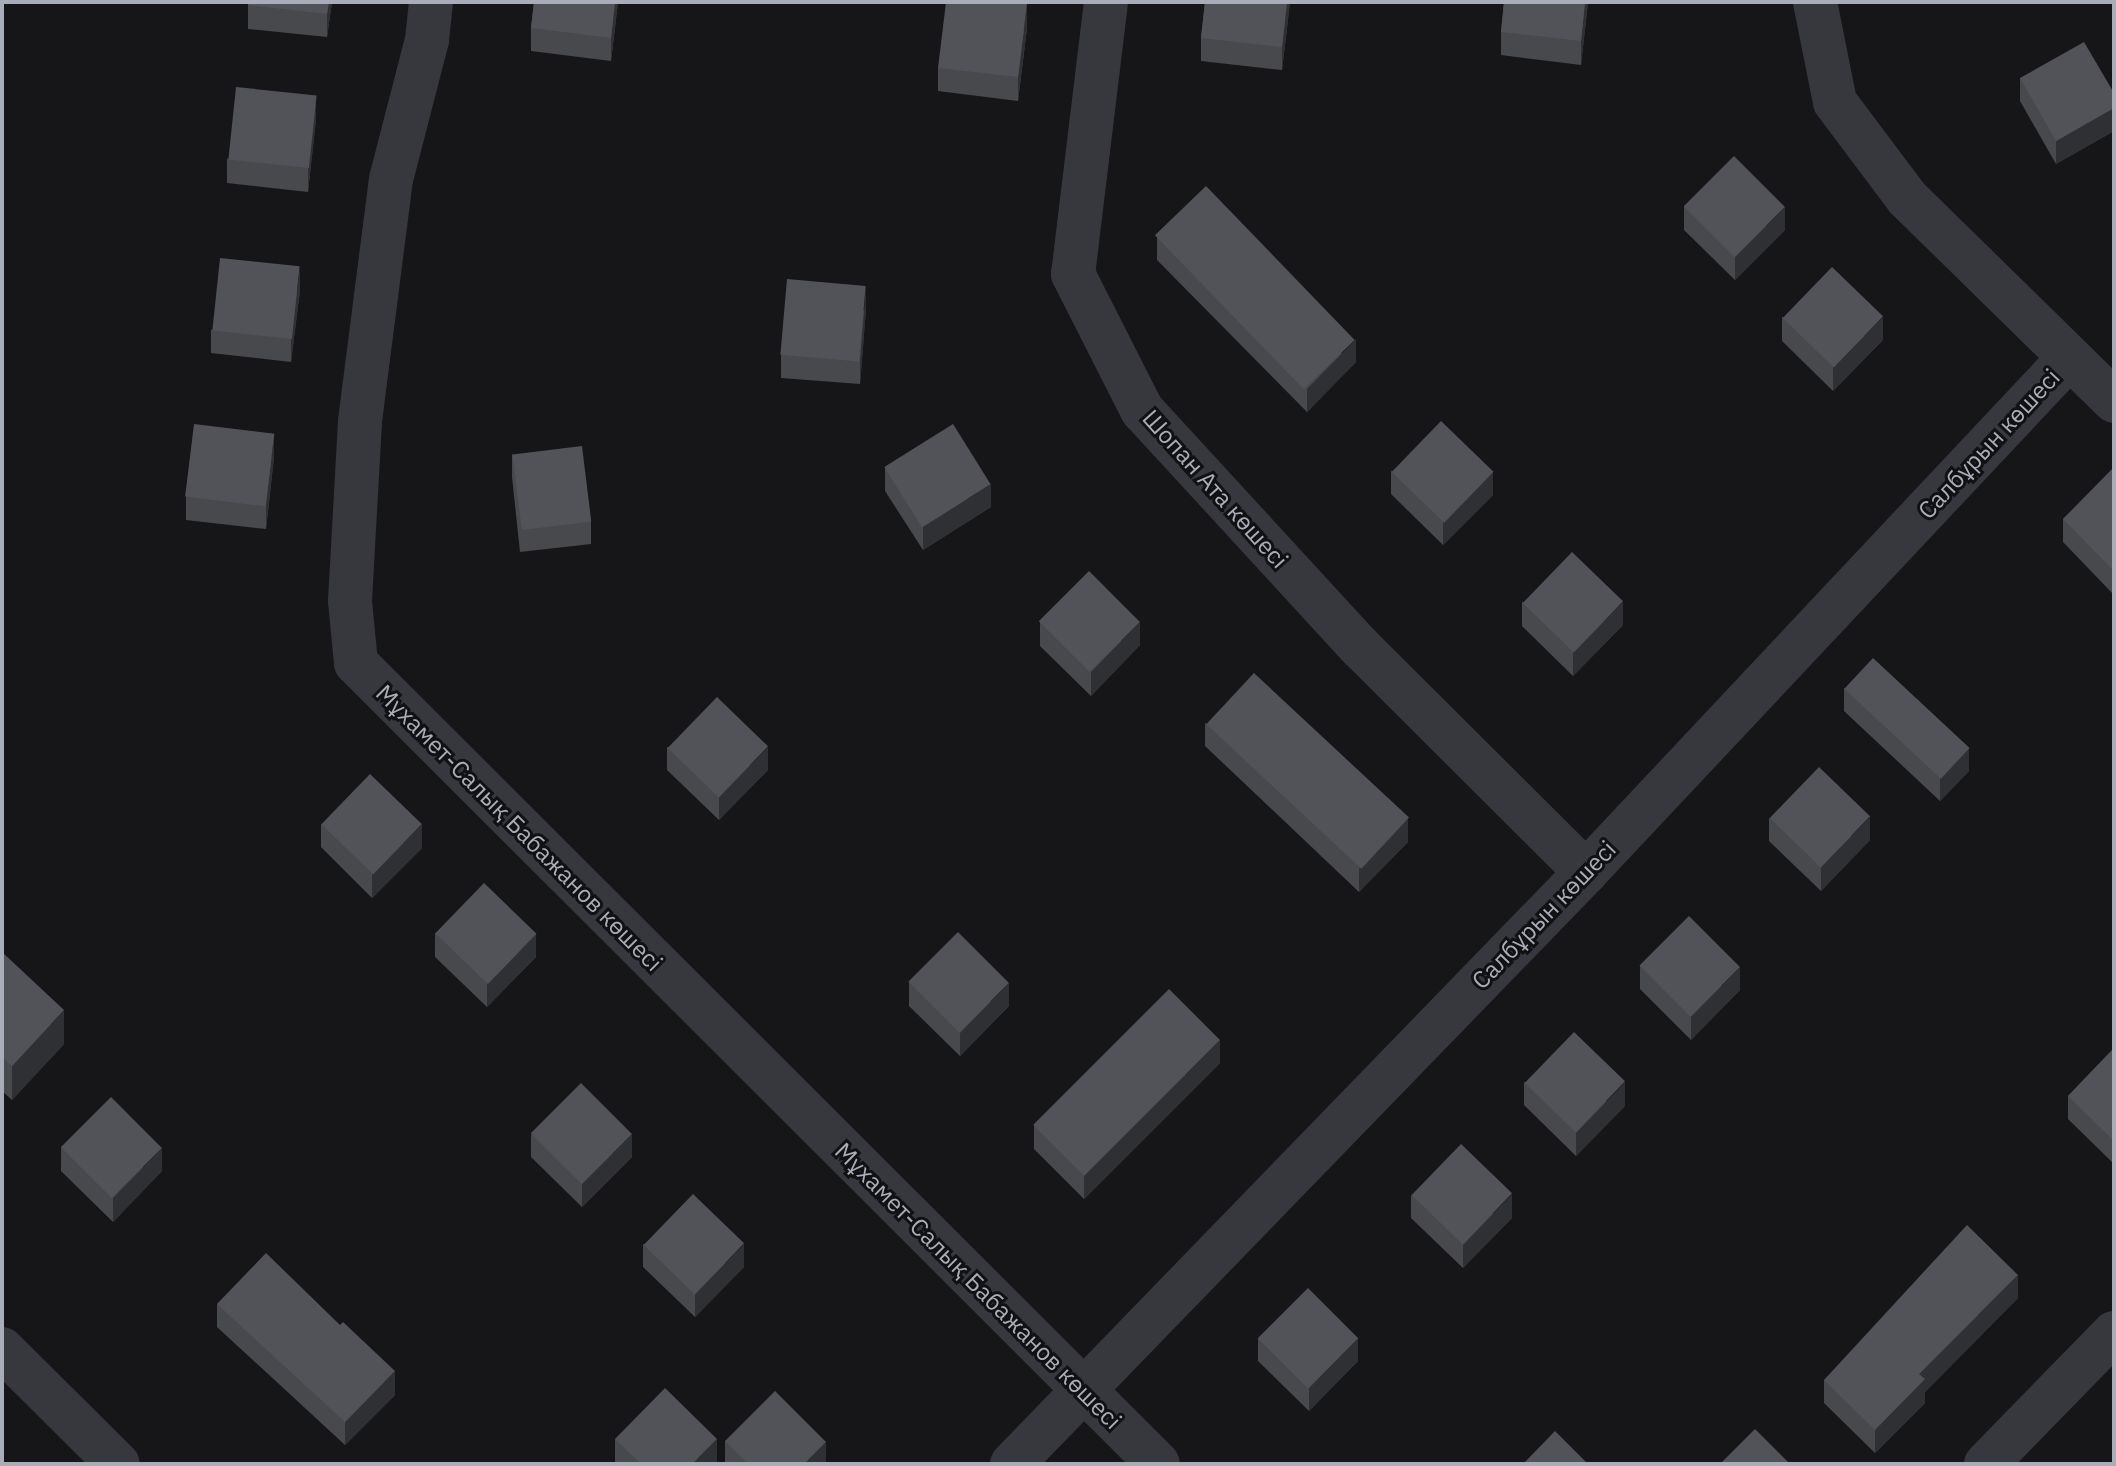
<!DOCTYPE html>
<html>
<head>
<meta charset="utf-8">
<style>
	body { margin:0 }
	#map { position:relative; width:2116px; height:1466px; overflow:hidden; background:#161618; font-family:"IBM Plex Sans",sans-serif }
	div>[style] { position:absolute }
	[style*='--x'] { left:calc(var(--x)*1px); top:calc(var(--y)*1px); width:calc(var(--w)*1px); rotate:calc(var(--a)*1deg) }
	.street>* { height:44px; margin:-22px; padding:0 22px; transform-origin:22px; border-radius:22px; background:#37383d }
	.wall>* { inset:0; background:#47494d }
	.shaded-wall>* { inset:0; background:#2f3033 }
	.building>* { inset:0; background:#525359; transform-origin:0 0 }
	span { translate:-50% -50%; white-space:nowrap; text-align:center; line-height:1.15; -webkit-text-stroke:6px #111113; paint-order:stroke }
	.street-label { font-size:24px; color:#a8adb8 }
	.frame { position:absolute; inset:0; border:4px solid #a8adb8; pointer-events:none }
</style>
</head>
<body>
<div id="map">
	<div class="street">
		<i style="--x:431;--y:2;--w:38;--a:96"></i>
		<i style="--x:427;--y:40;--w:144;--a:104.5"></i>
		<i style="--x:391;--y:179;--w:245;--a:97.3"></i>
		<i style="--x:360;--y:422;--w:179;--a:93.2"></i>
		<i style="--x:350;--y:601;--w:62;--a:84.5"></i>
		<i style="--x:356;--y:663;--w:1133;--a:44.96"></i>
		<i style="--x:1106;--y:2;--w:274;--a:96.9"></i>
		<i style="--x:1073;--y:274;--w:153;--a:63.1"></i>
		<i style="--x:1142;--y:410;--w:322;--a:47.4"></i>
		<i style="--x:1360;--y:647;--w:319;--a:44.9"></i>
		<i style="--x:1815;--y:2;--w:102;--a:78.7"></i>
		<i style="--x:1835;--y:102;--w:120;--a:53.1"></i>
		<i style="--x:1907;--y:198;--w:290;--a:44.4"></i>
		<i style="--x:2;--y:1349;--w:163;--a:44.8"></i>
		<i style="--x:1012;--y:1464;--w:825;--a:-45.88"></i>
		<i style="--x:1586;--y:872;--w:704;--a:-46.78"></i>
		<i style="--x:1986;--y:1464;--w:183;--a:-45.7"></i>
	</div>
	<div class="wall">
		<i style="clip-path:polygon(248px 2px,332px 2px,327px 37px,248px 29px)"></i>
		<i style="clip-path:polygon(534px 2px,618px 2px,611px 61px,531px 51px,531px 28px)"></i>
		<i style="clip-path:polygon(1205px 2px,1290px 2px,1282px 70px,1201px 61px,1201px 38px)"></i>
		<i style="clip-path:polygon(1504px 2px,1588px 2px,1581px 65px,1501px 55px,1501px 32px)"></i>
		<i style="clip-path:polygon(1027px 28px,1018px 101px,938px 91px,938px 68px)"></i>
		<i style="clip-path:polygon(2020px 78px,2114px 93px,2114px 131px,2056px 164px,2020px 101px)"></i>
		<i style="clip-path:polygon(316px 119px,308px 192px,227px 183px,227px 159px)"></i>
		<i style="clip-path:polygon(1684px 206px,1785px 230px,1735px 280px,1684px 230px)"></i>
		<i style="clip-path:polygon(1157px 237px,1356px 362px,1307px 412px,1157px 260px)"></i>
		<i style="clip-path:polygon(300px 290px,291px 362px,211px 353px,211px 330px)"></i>
		<i style="clip-path:polygon(866px 309px,860px 384px,781px 378px,781px 355px)"></i>
		<i style="clip-path:polygon(1782px 317px,1883px 340px,1833px 391px,1782px 341px)"></i>
		<i style="clip-path:polygon(512px 454px,591px 521px,591px 544px,520px 552px,512px 477px)"></i>
		<i style="clip-path:polygon(274px 457px,266px 529px,186px 520px,186px 497px)"></i>
		<i style="clip-path:polygon(885px 468px,991px 507px,923px 550px,885px 491px)"></i>
		<i style="clip-path:polygon(1391px 471px,1493px 495px,1443px 545px,1391px 494px)"></i>
		<i style="clip-path:polygon(2114px 471px,2114px 595px,2063px 542px,2063px 519px)"></i>
		<i style="clip-path:polygon(1522px 602px,1623px 625px,1573px 676px,1522px 626px)"></i>
		<i style="clip-path:polygon(1040px 622px,1140px 645px,1091px 696px,1040px 646px)"></i>
		<i style="clip-path:polygon(1844px 688px,1969px 771px,1940px 801px,1844px 711px)"></i>
		<i style="clip-path:polygon(1205px 723px,1408px 842px,1359px 892px,1205px 746px)"></i>
		<i style="clip-path:polygon(667px 747px,768px 770px,719px 820px,667px 770px)"></i>
		<i style="clip-path:polygon(1769px 818px,1870px 840px,1821px 891px,1769px 841px)"></i>
		<i style="clip-path:polygon(321px 824px,422px 848px,372px 898px,321px 847px)"></i>
		<i style="clip-path:polygon(435px 933px,536px 957px,487px 1007px,435px 957px)"></i>
		<i style="clip-path:polygon(2px 952px,64px 1044px,12px 1100px,2px 1091px)"></i>
		<i style="clip-path:polygon(1640px 966px,1740px 990px,1691px 1040px,1640px 989px)"></i>
		<i style="clip-path:polygon(909px 982px,1009px 1006px,960px 1056px,909px 1006px)"></i>
		<i style="clip-path:polygon(2114px 1048px,2114px 1164px,2068px 1119px,2068px 1096px)"></i>
		<i style="clip-path:polygon(1220px 1063px,1084px 1199px,1034px 1149px,1034px 1126px)"></i>
		<i style="clip-path:polygon(1524px 1082px,1625px 1106px,1576px 1156px,1524px 1105px)"></i>
		<i style="clip-path:polygon(531px 1134px,632px 1157px,582px 1207px,531px 1157px)"></i>
		<i style="clip-path:polygon(61px 1148px,162px 1171px,113px 1222px,61px 1171px)"></i>
		<i style="clip-path:polygon(1411px 1195px,1512px 1218px,1463px 1268px,1411px 1218px)"></i>
		<i style="clip-path:polygon(643px 1244px,744px 1267px,695px 1317px,643px 1267px)"></i>
		<i style="clip-path:polygon(2018px 1298px,1925px 1392px,1925px 1403px,1875px 1453px,1824px 1403px,1824px 1380px)"></i>
		<i style="clip-path:polygon(217px 1304px,340px 1325px,395px 1395px,345px 1445px,217px 1327px)"></i>
		<i style="clip-path:polygon(1258px 1338px,1358px 1361px,1309px 1411px,1258px 1361px)"></i>
		<i style="clip-path:polygon(615px 1439px,717px 1462px,715px 1464px,617px 1464px,615px 1462px)"></i>
		<i style="clip-path:polygon(725px 1441px,826px 1464px,725px 1464px)"></i>
	</div>
	<div class="shaded-wall">
		<i style="clip-path:polygon(329px 2px,332px 2px,327px 37px,327px 14px)"></i>
		<i style="clip-path:polygon(615px 2px,618px 2px,611px 61px,611px 38px)"></i>
		<i style="clip-path:polygon(1287px 2px,1290px 2px,1282px 70px,1282px 47px)"></i>
		<i style="clip-path:polygon(1585px 2px,1588px 2px,1581px 65px,1581px 41px)"></i>
		<i style="clip-path:polygon(1027px 4px,1027px 28px,1018px 101px,1018px 77px)"></i>
		<i style="clip-path:polygon(316px 96px,316px 119px,308px 192px,308px 169px)"></i>
		<i style="clip-path:polygon(2114px 108px,2114px 131px,2056px 164px,2056px 141px)"></i>
		<i style="clip-path:polygon(1785px 207px,1785px 230px,1735px 280px,1735px 257px)"></i>
		<i style="clip-path:polygon(300px 266px,300px 290px,291px 362px,291px 339px)"></i>
		<i style="clip-path:polygon(866px 286px,866px 309px,860px 384px,860px 361px)"></i>
		<i style="clip-path:polygon(1883px 317px,1883px 340px,1833px 391px,1833px 367px)"></i>
		<i style="clip-path:polygon(1356px 339px,1356px 362px,1307px 412px,1307px 389px)"></i>
		<i style="clip-path:polygon(274px 434px,274px 457px,266px 529px,266px 506px)"></i>
		<i style="clip-path:polygon(1493px 472px,1493px 495px,1443px 545px,1443px 522px)"></i>
		<i style="clip-path:polygon(991px 484px,991px 507px,923px 550px,923px 527px)"></i>
		<i style="clip-path:polygon(1623px 602px,1623px 625px,1573px 676px,1573px 652px)"></i>
		<i style="clip-path:polygon(1140px 622px,1140px 645px,1091px 696px,1091px 672px)"></i>
		<i style="clip-path:polygon(768px 747px,768px 770px,719px 820px,719px 797px)"></i>
		<i style="clip-path:polygon(1969px 748px,1969px 771px,1940px 801px,1940px 778px)"></i>
		<i style="clip-path:polygon(1870px 817px,1870px 840px,1821px 891px,1821px 867px)"></i>
		<i style="clip-path:polygon(1408px 818px,1408px 842px,1359px 892px,1359px 869px)"></i>
		<i style="clip-path:polygon(422px 824px,422px 848px,372px 898px,372px 875px)"></i>
		<i style="clip-path:polygon(536px 934px,536px 957px,487px 1007px,487px 984px)"></i>
		<i style="clip-path:polygon(1740px 967px,1740px 990px,1691px 1040px,1691px 1017px)"></i>
		<i style="clip-path:polygon(1009px 983px,1009px 1006px,960px 1056px,960px 1033px)"></i>
		<i style="clip-path:polygon(64px 1010px,64px 1044px,12px 1100px,12px 1066px)"></i>
		<i style="clip-path:polygon(1220px 1040px,1220px 1063px,1084px 1199px,1084px 1176px)"></i>
		<i style="clip-path:polygon(1625px 1082px,1625px 1106px,1576px 1156px,1576px 1133px)"></i>
		<i style="clip-path:polygon(632px 1134px,632px 1157px,582px 1207px,582px 1184px)"></i>
		<i style="clip-path:polygon(162px 1148px,162px 1171px,113px 1222px,113px 1198px)"></i>
		<i style="clip-path:polygon(1512px 1194px,1512px 1218px,1463px 1268px,1463px 1245px)"></i>
		<i style="clip-path:polygon(744px 1244px,744px 1267px,695px 1317px,695px 1294px)"></i>
		<i style="clip-path:polygon(2018px 1275px,2018px 1298px,1925px 1392px,1925px 1403px,1875px 1453px,1875px 1430px,1919px 1374px)"></i>
		<i style="clip-path:polygon(1358px 1338px,1358px 1361px,1309px 1411px,1309px 1388px)"></i>
		<i style="clip-path:polygon(395px 1371px,395px 1395px,345px 1445px,345px 1422px)"></i>
		<i style="clip-path:polygon(717px 1439px,717px 1462px,715px 1464px,692px 1464px)"></i>
		<i style="clip-path:polygon(826px 1442px,826px 1464px,804px 1464px)"></i>
	</div>
	<div class="building">
		<i style="clip-path:polygon(248px 2px,329px 2px,327px 14px,248px 5px)"></i>
		<i style="clip-path:polygon(534px 2px,615px 2px,611px 38px,531px 28px)"></i>
		<i style="clip-path:polygon(946px 2px,1006px 2px,1027px 4px,1018px 77px,938px 68px)"></i>
		<i style="clip-path:polygon(1205px 2px,1287px 2px,1282px 47px,1201px 38px)"></i>
		<i style="clip-path:polygon(1504px 2px,1585px 2px,1581px 41px,1501px 32px)"></i>
		<i style="clip-path:polygon(2084px 42px,2114px 93px,2114px 108px,2056px 141px,2020px 78px)"></i>
		<i style="left:236px;top:87px;width:81px;height:73px;rotate:6deg"></i>
		<i style="left:1734px;top:156px;width:72px;height:71px;rotate:45deg"></i>
		<i style="left:1206px;top:186px;width:214px;height:71px;rotate:46deg"></i>
		<i style="left:220px;top:258px;width:80px;height:73px;rotate:6deg"></i>
		<i style="left:1832px;top:267px;width:71px;height:71px;rotate:44deg"></i>
		<i style="left:787px;top:279px;width:79px;height:76px;rotate:5deg"></i>
		<i style="left:1441px;top:421px;width:73px;height:71px;rotate:44deg"></i>
		<i style="left:194px;top:424px;width:81px;height:73px;rotate:7deg"></i>
		<i style="left:953px;top:424px;width:71px;height:81px;rotate:58deg"></i>
		<i style="left:582px;top:446px;width:76px;height:70px;rotate:83deg"></i>
		<i style="clip-path:polygon(2112px 469px,2114px 471px,2114px 571px,2063px 519px)"></i>
		<i style="left:1572px;top:552px;width:71px;height:71px;rotate:44deg"></i>
		<i style="left:1089px;top:571px;width:72px;height:71px;rotate:45deg"></i>
		<i style="left:1873px;top:658px;width:132px;height:42px;rotate:43deg"></i>
		<i style="left:1254px;top:673px;width:212px;height:70px;rotate:43deg"></i>
		<i style="left:717px;top:697px;width:71px;height:71px;rotate:44deg"></i>
		<i style="left:1819px;top:767px;width:71px;height:71px;rotate:44deg"></i>
		<i style="left:370px;top:774px;width:72px;height:70px;rotate:44deg"></i>
		<i style="left:484px;top:883px;width:73px;height:70px;rotate:44deg"></i>
		<i style="left:1689px;top:916px;width:72px;height:70px;rotate:45deg"></i>
		<i style="left:958px;top:932px;width:72px;height:70px;rotate:45deg"></i>
		<i style="clip-path:polygon(2px 952px,64px 1010px,12px 1066px,2px 1057px)"></i>
		<i style="left:1169px;top:989px;width:72px;height:192px;rotate:45deg"></i>
		<i style="left:1574px;top:1032px;width:71px;height:71px;rotate:44deg"></i>
		<i style="clip-path:polygon(2114px 1048px,2114px 1141px,2068px 1096px)"></i>
		<i style="left:581px;top:1083px;width:72px;height:71px;rotate:45deg"></i>
		<i style="left:111px;top:1097px;width:72px;height:71px;rotate:45deg"></i>
		<i style="left:1461px;top:1144px;width:71px;height:71px;rotate:44deg"></i>
		<i style="left:693px;top:1194px;width:71px;height:71px;rotate:44deg"></i>
		<i style="clip-path:polygon(1967px 1225px,2018px 1275px,1919px 1374px,1925px 1379px,1875px 1430px,1824px 1380px)"></i>
		<i style="clip-path:polygon(266px 1253px,340px 1325px,343px 1322px,395px 1371px,345px 1422px,217px 1304px)"></i>
		<i style="left:1308px;top:1288px;width:71px;height:71px;rotate:45deg"></i>
		<i style="clip-path:polygon(665px 1388px,717px 1439px,692px 1464px,641px 1464px,615px 1439px)"></i>
		<i style="clip-path:polygon(775px 1391px,826px 1442px,804px 1464px,748px 1464px,725px 1441px)"></i>
		<i style="clip-path:polygon(1755px 1429px,1790px 1464px,1720px 1464px)"></i>
		<i style="clip-path:polygon(1555px 1431px,1588px 1464px,1523px 1464px)"></i>
	</div>
	<div class="street-label">
		<span style="left:1989px;top:444px;rotate:-47deg">Салбұрын көшесі</span>
		<span style="left:1215px;top:489px;rotate:48deg">Шопан Ата көшесі</span>
		<span style="left:519px;top:828px;rotate:45deg">Мұхамет-Салық Бабажанов көшесі</span>
		<span style="left:1544px;top:915px;rotate:-46deg">Салбұрын көшесі</span>
		<span style="left:978px;top:1286px;rotate:45deg">Мұхамет-Салық Бабажанов көшесі</span>
	</div>
	<div class="frame"></div>
</div>
</body>
</html>
